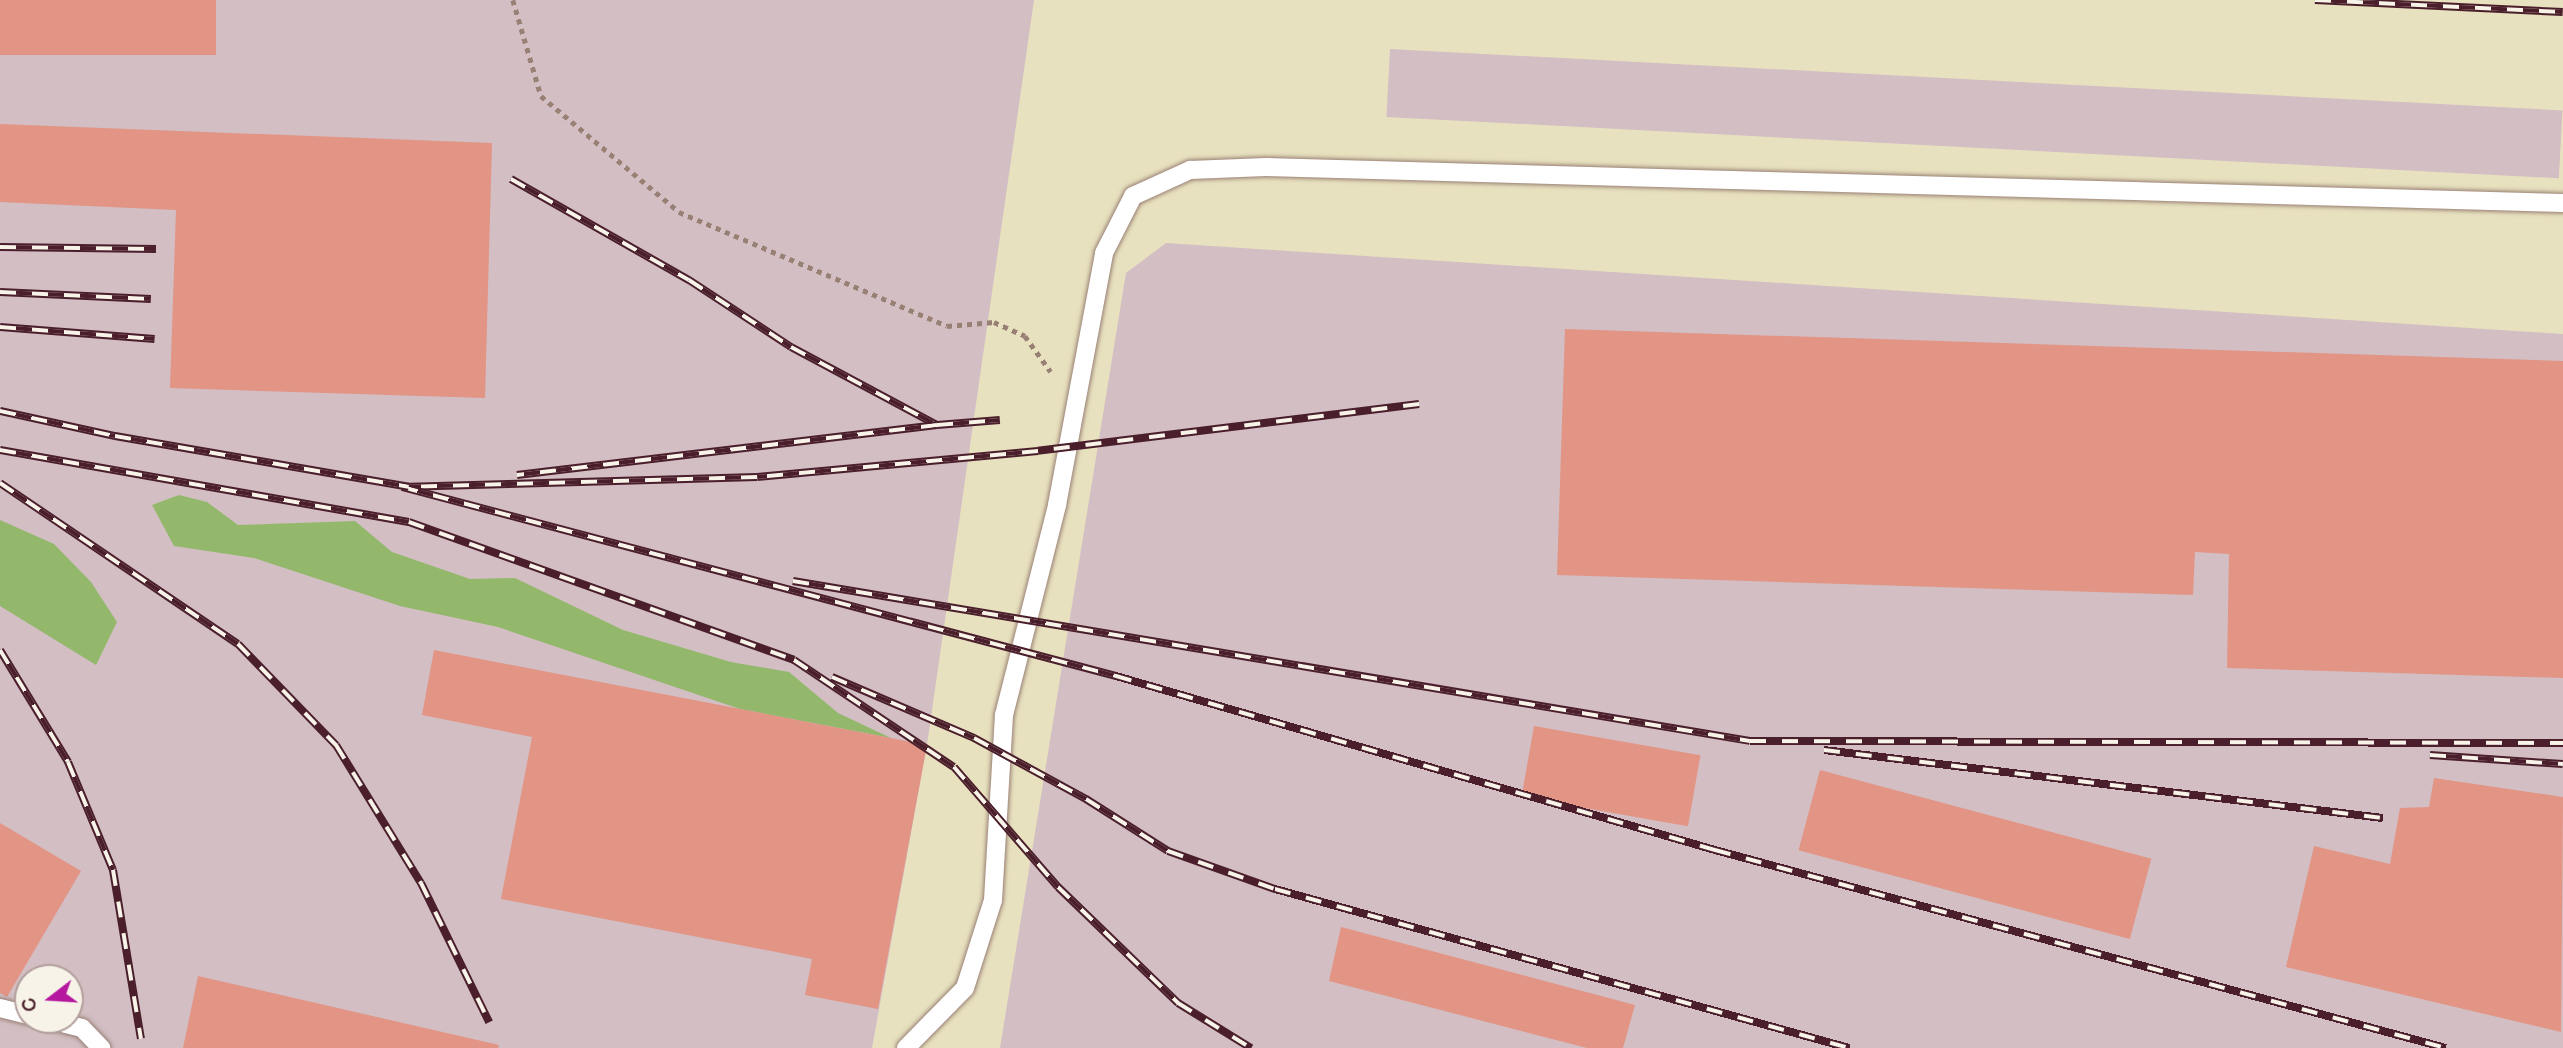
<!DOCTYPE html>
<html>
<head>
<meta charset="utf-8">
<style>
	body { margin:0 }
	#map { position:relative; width:2563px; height:1048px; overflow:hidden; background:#e8e1bf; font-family:"Balsamiq Sans",sans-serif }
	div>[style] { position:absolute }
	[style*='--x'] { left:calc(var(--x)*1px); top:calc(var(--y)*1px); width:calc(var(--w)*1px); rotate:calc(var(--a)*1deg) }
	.industrial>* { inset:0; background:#d2bec3; transform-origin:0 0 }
	.forest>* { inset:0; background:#93b86c }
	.building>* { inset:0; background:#e29485; transform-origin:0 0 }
	.path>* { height:4.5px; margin-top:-2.25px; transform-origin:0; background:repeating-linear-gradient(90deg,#998075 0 5px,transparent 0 10px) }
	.roads { filter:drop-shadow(0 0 2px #998075) drop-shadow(0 0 2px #998075) }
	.service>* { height:18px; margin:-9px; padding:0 9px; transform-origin:9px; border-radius:9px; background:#fff }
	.rail>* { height:8px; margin-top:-4px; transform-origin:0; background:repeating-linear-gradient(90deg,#f7f3e8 0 16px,#4a1f2b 0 32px); box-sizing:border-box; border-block:2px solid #4a1f2b }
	span { translate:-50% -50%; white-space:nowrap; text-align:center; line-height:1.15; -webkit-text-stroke:5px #f7f3e8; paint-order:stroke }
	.north { position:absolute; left:14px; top:964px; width:70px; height:70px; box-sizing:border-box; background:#f7f3e8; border:2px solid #b29e9c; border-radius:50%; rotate:253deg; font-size:19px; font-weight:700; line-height:28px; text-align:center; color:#4a1f2b }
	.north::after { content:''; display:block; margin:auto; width:24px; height:32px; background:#b5179e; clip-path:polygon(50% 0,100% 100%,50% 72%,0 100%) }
</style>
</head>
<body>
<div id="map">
	<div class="industrial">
		<i style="clip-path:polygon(evenodd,0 0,1034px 0,927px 745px,872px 1048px,0 1048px,0 0,28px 978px,70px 978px,70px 1020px,28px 1020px,28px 978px)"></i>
		<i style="left:1390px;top:49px;width:1174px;height:68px;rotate:3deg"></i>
		<i style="clip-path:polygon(1166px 243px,2563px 334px,2563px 1048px,1000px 1048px,1126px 273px)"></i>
	</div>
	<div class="forest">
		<i style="clip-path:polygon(179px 495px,207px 502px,238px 525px,355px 521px,392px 552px,470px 579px,515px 578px,623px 630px,731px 662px,789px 672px,838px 713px,891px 738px,740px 709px,498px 627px,400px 606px,254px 558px,174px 546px,152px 505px)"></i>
		<i style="clip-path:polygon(0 520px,54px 544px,91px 582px,117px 622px,96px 665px,0 606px)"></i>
	</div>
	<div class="building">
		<i style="left:0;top:0;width:216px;height:55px"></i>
		<i style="clip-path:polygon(0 124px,492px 143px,485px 398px,170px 388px,176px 210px,0 202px)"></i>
		<i style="clip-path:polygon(1565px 329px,2563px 361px,2563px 678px,2227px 668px,2229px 554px,2195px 552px,2193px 595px,1557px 575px)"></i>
		<i style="clip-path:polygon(434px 650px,927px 745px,878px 1009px,805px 995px,812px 959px,501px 899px,532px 737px,422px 715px)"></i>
		<i style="left:1534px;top:726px;width:169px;height:72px;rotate:10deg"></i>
		<i style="left:1820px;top:770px;width:343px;height:83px;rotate:15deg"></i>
		<i style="clip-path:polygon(2434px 778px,2563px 797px,2561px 1032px,2286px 967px,2314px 846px,2390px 864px,2400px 808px,2429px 807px)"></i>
		<i style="clip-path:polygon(0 823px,81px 871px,7px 997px,0 993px)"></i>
		<i style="clip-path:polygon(1341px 927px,1635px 1005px,1623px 1048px,1587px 1048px,1329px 981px)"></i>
		<i style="clip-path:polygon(198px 976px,499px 1045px,498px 1048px,183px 1048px)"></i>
	</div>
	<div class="path">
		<i style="--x:513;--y:0;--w:100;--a:73.7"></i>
		<i style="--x:541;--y:96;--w:180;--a:40"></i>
		<i style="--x:679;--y:212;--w:291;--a:23"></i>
		<i style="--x:947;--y:326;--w:47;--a:-4.9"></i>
		<i style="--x:994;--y:322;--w:34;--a:24"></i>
		<i style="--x:1025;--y:336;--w:44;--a:54.2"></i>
	</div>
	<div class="roads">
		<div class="service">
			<i style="--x:0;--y:1008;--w:29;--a:14"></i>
			<i style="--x:50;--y:1020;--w:33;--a:14"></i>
			<i style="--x:82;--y:1028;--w:28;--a:46"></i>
			<i style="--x:906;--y:1048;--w:84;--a:-45.5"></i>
			<i style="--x:965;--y:988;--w:92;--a:-72.3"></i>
			<i style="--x:993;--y:900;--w:185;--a:-86.6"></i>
			<i style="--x:1004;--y:715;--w:217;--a:-75.8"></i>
			<i style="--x:1057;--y:505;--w:256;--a:-79.4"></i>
			<i style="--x:1104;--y:253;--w:64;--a:-63"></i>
			<i style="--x:1133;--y:196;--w:63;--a:-24.5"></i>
			<i style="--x:1190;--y:170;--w:76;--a:-2.3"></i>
			<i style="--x:1266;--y:167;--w:1297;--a:1.59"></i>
		</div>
	</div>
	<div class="rail">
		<i style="--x:2315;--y:0;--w:248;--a:2.8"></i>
		<i style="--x:511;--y:179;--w:205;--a:29.6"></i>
		<i style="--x:689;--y:280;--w:122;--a:33.3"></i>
		<i style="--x:791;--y:347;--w:166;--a:28.1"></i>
		<i style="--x:937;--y:425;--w:423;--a:173.2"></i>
		<i style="--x:0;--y:247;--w:156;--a:0.7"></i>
		<i style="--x:0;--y:292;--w:151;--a:2.7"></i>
		<i style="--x:0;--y:327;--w:155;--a:4.4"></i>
		<i style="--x:1419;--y:404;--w:384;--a:173"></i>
		<i style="--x:1038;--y:451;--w:282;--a:174.7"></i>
		<i style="--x:757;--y:477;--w:355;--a:178.4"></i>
		<i style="--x:402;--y:487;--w:739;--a:14.83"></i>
		<i style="--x:1116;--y:676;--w:624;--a:16.2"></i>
		<i style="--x:1715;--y:850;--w:757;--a:15.16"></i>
		<i style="--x:0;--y:411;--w:118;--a:12.3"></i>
		<i style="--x:115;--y:436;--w:298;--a:9.8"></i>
		<i style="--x:937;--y:425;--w:63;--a:-4.5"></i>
		<i style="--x:0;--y:450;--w:415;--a:10"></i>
		<i style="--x:409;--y:522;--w:409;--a:19.7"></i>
		<i style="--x:794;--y:660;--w:192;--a:33.8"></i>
		<i style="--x:954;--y:767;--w:159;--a:49.1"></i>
		<i style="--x:1058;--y:887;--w:167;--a:44"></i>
		<i style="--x:1178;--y:1003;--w:86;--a:31.7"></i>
		<i style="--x:0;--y:483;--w:287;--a:34.1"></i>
		<i style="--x:238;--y:644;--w:141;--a:45.9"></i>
		<i style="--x:336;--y:745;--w:162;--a:58.4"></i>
		<i style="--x:421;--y:883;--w:155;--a:63.9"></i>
		<i style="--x:793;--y:581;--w:970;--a:9.49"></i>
		<i style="--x:1750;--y:741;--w:813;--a:0.14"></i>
		<i style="--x:0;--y:650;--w:131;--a:58.7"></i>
		<i style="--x:68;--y:762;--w:117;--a:67.4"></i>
		<i style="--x:113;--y:870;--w:171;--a:80.6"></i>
		<i style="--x:832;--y:677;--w:155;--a:23.2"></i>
		<i style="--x:974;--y:738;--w:128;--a:28.6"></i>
		<i style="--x:1086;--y:799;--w:97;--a:32.4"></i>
		<i style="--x:1168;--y:851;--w:114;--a:19.6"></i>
		<i style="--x:1275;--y:889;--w:596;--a:15.48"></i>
		<i style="--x:1824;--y:750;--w:563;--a:6.94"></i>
		<i style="--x:2430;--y:755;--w:133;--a:3.9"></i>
	</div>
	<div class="north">С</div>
</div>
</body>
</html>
